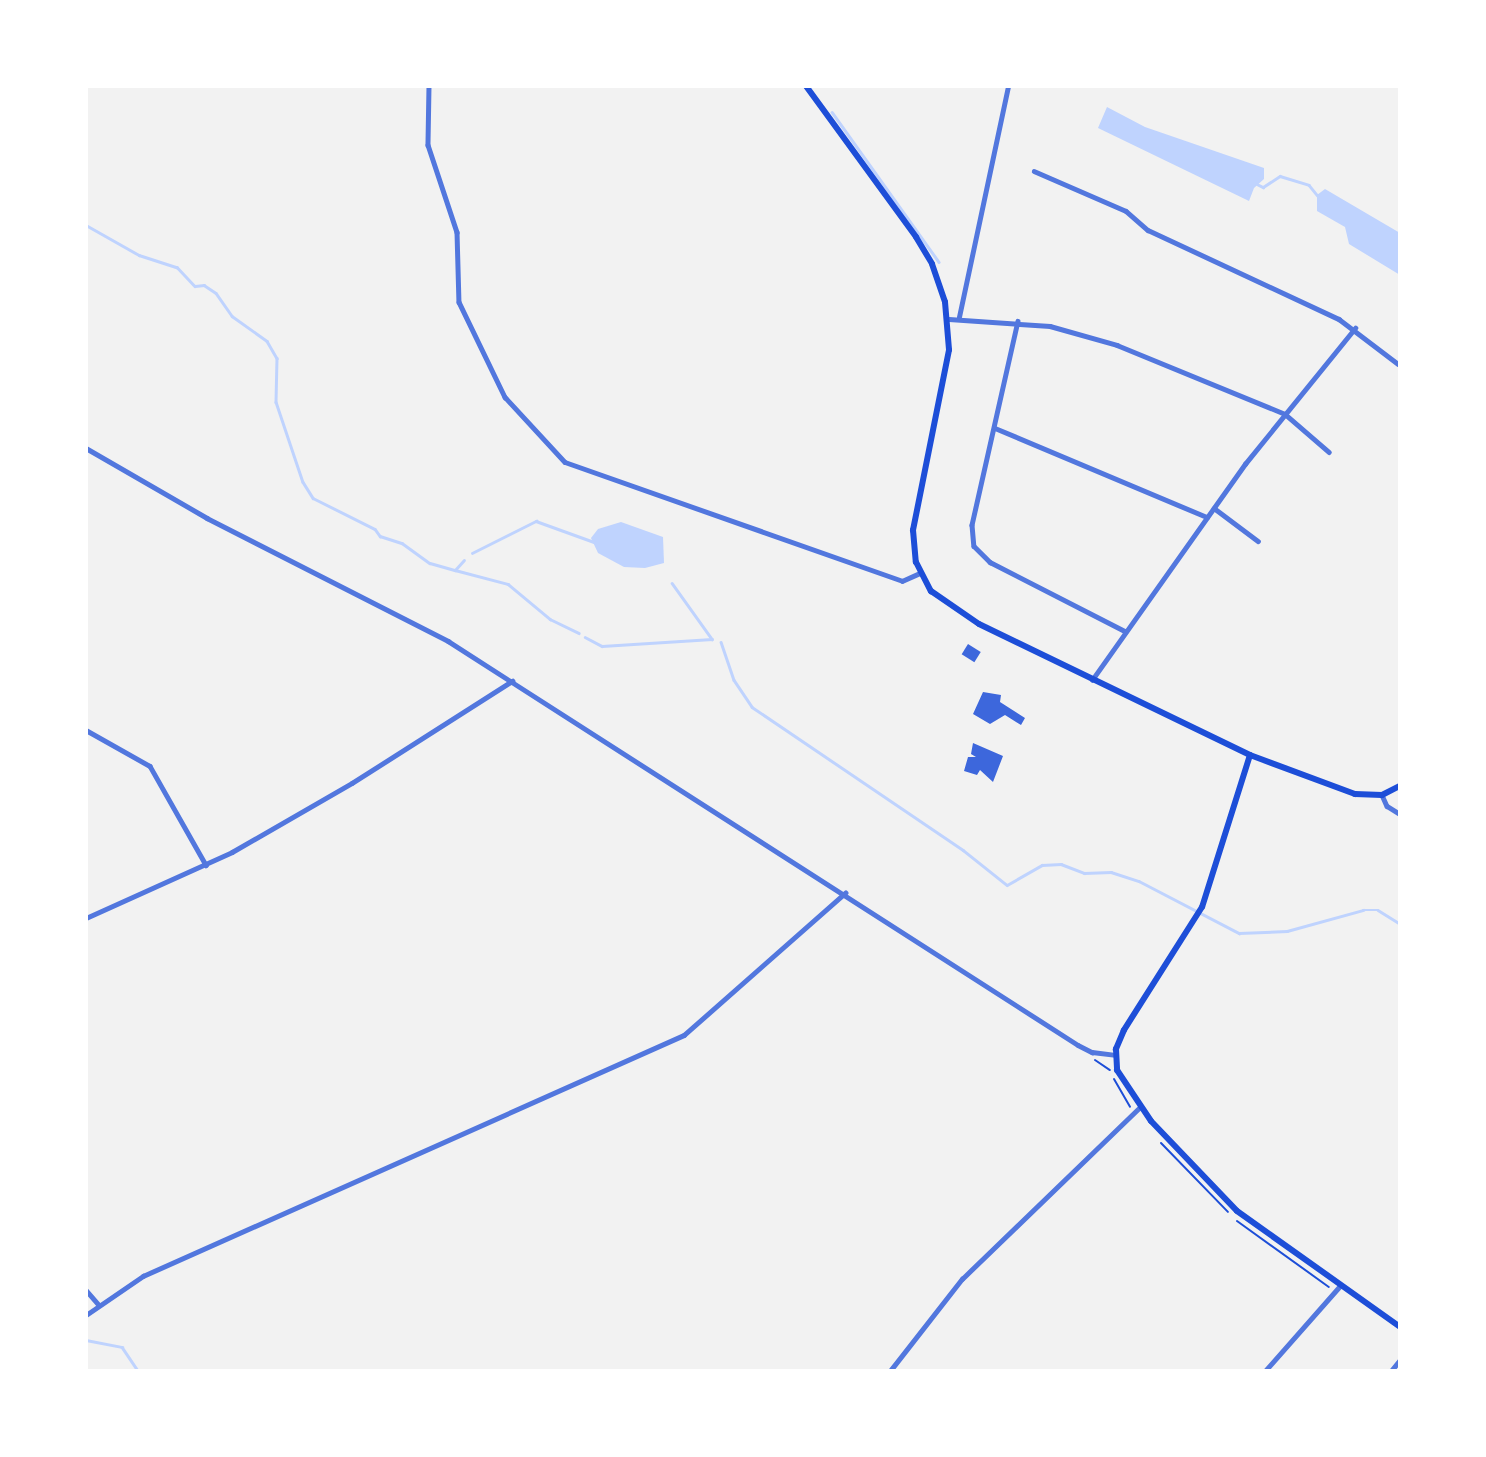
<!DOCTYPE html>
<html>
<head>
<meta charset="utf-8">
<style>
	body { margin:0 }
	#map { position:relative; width:1486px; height:1457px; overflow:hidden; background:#f2f2f2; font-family:Karla,sans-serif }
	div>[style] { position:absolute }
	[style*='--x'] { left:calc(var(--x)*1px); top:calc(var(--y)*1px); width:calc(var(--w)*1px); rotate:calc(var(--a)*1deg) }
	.water>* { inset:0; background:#bfd3fe }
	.stream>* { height:2.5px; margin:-1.25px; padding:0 1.25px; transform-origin:1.25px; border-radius:1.25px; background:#bfd3fe }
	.building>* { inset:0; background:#3d67dc; transform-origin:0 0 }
	.path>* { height:2px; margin:-1px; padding:0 1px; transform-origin:1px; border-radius:1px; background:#1d4ed8 }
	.minor>* { height:4.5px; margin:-2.25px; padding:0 2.25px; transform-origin:2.25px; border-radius:2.25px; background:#5277de }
	.secondary>* { height:6px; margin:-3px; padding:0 3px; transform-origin:3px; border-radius:3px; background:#1d4ed8 }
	span { translate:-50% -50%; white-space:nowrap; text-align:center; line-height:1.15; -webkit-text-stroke:7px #fff; paint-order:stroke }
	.frame { position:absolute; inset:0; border:88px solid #fff; pointer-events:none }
</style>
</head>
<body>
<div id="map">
	<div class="water">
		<i style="clip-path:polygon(1107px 107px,1145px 127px,1264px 168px,1264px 179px,1254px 188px,1249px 201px,1098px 128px)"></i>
		<i style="clip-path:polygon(1325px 189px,1400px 233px,1400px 275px,1349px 244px,1345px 227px,1317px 211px,1317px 195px)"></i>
		<i style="clip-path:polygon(621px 522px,663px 537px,664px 563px,645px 568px,624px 567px,598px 553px,591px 538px,598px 529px)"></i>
	</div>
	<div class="stream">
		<i style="--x:832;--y:112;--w:184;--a:54.5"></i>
		<i style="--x:1257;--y:184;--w:7;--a:27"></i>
		<i style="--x:1263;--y:187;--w:20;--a:-33"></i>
		<i style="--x:1280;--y:176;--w:30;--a:17"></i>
		<i style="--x:1309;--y:185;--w:13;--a:51"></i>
		<i style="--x:86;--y:225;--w:61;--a:29.5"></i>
		<i style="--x:139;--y:255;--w:40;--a:18"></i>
		<i style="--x:177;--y:267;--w:26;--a:47"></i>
		<i style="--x:195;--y:286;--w:9;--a:-6"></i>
		<i style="--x:204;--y:285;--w:14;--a:34"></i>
		<i style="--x:216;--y:293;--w:28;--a:55"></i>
		<i style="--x:232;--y:316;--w:43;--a:35.5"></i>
		<i style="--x:267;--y:341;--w:20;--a:60"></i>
		<i style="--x:277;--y:358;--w:44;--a:91.3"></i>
		<i style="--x:276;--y:402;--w:84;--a:71.4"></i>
		<i style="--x:303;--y:482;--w:19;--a:58"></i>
		<i style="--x:313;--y:498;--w:69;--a:26.6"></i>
		<i style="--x:375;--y:529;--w:9;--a:54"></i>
		<i style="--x:380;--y:536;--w:23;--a:18"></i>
		<i style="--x:402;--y:543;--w:34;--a:36"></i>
		<i style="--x:430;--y:563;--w:26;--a:16"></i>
		<i style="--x:455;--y:570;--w:13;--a:-48"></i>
		<i style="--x:472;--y:553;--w:72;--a:-26.6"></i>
		<i style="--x:536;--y:521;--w:62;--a:19.9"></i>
		<i style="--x:455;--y:570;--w:55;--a:14.8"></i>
		<i style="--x:508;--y:584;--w:55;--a:39.8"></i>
		<i style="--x:550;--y:619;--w:32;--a:26"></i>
		<i style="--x:672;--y:583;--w:69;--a:54.5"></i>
		<i style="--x:585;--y:637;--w:19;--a:28"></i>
		<i style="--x:602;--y:646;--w:110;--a:-3.6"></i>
		<i style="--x:721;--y:642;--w:40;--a:71.1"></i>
		<i style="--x:734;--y:680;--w:32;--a:56"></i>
		<i style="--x:752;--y:707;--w:255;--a:34.1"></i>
		<i style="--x:963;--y:850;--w:56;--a:38.5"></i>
		<i style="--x:1007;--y:885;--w:40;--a:-29.7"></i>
		<i style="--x:1042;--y:865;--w:19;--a:-3"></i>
		<i style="--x:1061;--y:864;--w:25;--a:21"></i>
		<i style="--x:1084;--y:873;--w:27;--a:-2"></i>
		<i style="--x:1111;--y:872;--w:29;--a:18"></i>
		<i style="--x:1139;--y:881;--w:113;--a:27.5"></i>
		<i style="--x:1239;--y:933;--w:48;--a:-2.4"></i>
		<i style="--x:1287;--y:931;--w:79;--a:-15.4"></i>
		<i style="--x:1363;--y:910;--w:15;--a:0"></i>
		<i style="--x:1378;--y:910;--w:26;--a:32"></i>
		<i style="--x:86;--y:1340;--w:37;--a:11"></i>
		<i style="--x:122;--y:1347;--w:29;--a:56"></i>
	</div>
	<div class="building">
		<i style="left:968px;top:644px;width:15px;height:12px;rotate:32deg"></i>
		<i style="clip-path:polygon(983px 692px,1001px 695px,1000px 702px,1025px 718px,1021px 725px,1005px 715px,990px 724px,973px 714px)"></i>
		<i style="clip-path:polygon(973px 743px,1003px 756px,993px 782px,980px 770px,977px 775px,964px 771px,968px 757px,976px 757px,971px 754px)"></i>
	</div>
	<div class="path">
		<i style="--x:1095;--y:1060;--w:18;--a:34"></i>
		<i style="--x:1114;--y:1079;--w:32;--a:60"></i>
		<i style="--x:1161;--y:1143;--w:96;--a:45.8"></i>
		<i style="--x:1237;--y:1221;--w:113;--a:35.7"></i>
	</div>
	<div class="minor">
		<i style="--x:429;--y:86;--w:59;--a:91"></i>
		<i style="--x:428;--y:145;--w:92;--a:71.6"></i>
		<i style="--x:457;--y:232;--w:70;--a:88.4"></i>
		<i style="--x:459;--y:302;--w:106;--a:64.2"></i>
		<i style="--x:505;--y:397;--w:88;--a:47.3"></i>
		<i style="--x:565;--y:462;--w:357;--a:19.4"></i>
		<i style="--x:902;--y:581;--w:20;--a:-24"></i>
		<i style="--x:1034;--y:171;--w:100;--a:23.5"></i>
		<i style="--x:1126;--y:211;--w:29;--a:41"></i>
		<i style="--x:1148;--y:230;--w:211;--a:25"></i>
		<i style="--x:1339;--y:319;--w:74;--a:37.3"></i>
		<i style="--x:959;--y:317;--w:236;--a:-78"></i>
		<i style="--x:949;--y:319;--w:101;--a:4"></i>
		<i style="--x:1050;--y:326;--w:70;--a:15.8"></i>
		<i style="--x:1117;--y:345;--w:182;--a:22.3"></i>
		<i style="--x:1285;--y:414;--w:58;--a:40.8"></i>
		<i style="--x:1018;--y:321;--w:209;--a:102.7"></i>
		<i style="--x:972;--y:525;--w:21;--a:85"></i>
		<i style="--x:974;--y:546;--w:23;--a:45"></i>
		<i style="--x:990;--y:562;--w:152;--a:27.1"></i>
		<i style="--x:995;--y:428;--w:230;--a:22.8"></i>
		<i style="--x:86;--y:448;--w:140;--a:30"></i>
		<i style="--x:207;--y:518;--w:271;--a:27"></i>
		<i style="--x:448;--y:641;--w:748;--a:32.67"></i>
		<i style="--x:1078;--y:1045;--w:16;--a:27"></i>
		<i style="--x:1092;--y:1052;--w:23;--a:7"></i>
		<i style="--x:1214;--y:508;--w:55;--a:36.9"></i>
		<i style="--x:1092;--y:680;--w:265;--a:-54.7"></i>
		<i style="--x:1245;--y:464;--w:175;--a:-51"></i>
		<i style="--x:86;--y:730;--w:73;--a:29.4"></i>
		<i style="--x:150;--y:766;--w:114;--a:60.5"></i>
		<i style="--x:1382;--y:795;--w:12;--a:66"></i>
		<i style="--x:1387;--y:806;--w:15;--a:32"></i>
		<i style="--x:86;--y:918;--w:160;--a:-24.3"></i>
		<i style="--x:232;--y:852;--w:138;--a:-29.9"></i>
		<i style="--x:352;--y:783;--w:190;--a:-32.5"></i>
		<i style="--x:86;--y:1290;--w:18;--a:49"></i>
		<i style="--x:86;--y:1315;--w:69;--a:-34.4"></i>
		<i style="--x:143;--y:1276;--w:592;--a:-24.01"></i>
		<i style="--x:684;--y:1035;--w:215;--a:-41.4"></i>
		<i style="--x:890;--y:1371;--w:117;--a:-52"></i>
		<i style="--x:962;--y:1279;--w:248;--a:-44"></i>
		<i style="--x:1265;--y:1371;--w:113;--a:-48.6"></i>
		<i style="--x:1391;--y:1371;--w:14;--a:-51"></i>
	</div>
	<div class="secondary">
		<i style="--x:806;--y:86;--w:187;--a:53.9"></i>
		<i style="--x:916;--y:237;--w:31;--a:59"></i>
		<i style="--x:932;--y:264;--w:40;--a:71.1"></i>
		<i style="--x:945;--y:302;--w:48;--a:85.2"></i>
		<i style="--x:949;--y:350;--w:184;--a:101.3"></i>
		<i style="--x:913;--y:530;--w:32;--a:85"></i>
		<i style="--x:916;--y:562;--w:33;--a:63"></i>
		<i style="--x:931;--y:591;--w:58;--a:34.5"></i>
		<i style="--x:979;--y:624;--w:301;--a:25.8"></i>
		<i style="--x:1250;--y:755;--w:112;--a:20.4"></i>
		<i style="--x:1355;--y:794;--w:27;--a:2"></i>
		<i style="--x:1382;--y:795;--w:20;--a:-27"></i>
		<i style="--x:1250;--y:755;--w:159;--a:107.5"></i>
		<i style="--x:1202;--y:907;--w:146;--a:122.4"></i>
		<i style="--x:1124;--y:1030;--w:21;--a:113"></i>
		<i style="--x:1116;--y:1049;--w:21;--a:87"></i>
		<i style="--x:1117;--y:1070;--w:61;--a:56.3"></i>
		<i style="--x:1151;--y:1121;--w:124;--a:46.3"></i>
		<i style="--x:1237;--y:1211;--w:200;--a:35.4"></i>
	</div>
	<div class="frame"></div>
</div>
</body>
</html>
